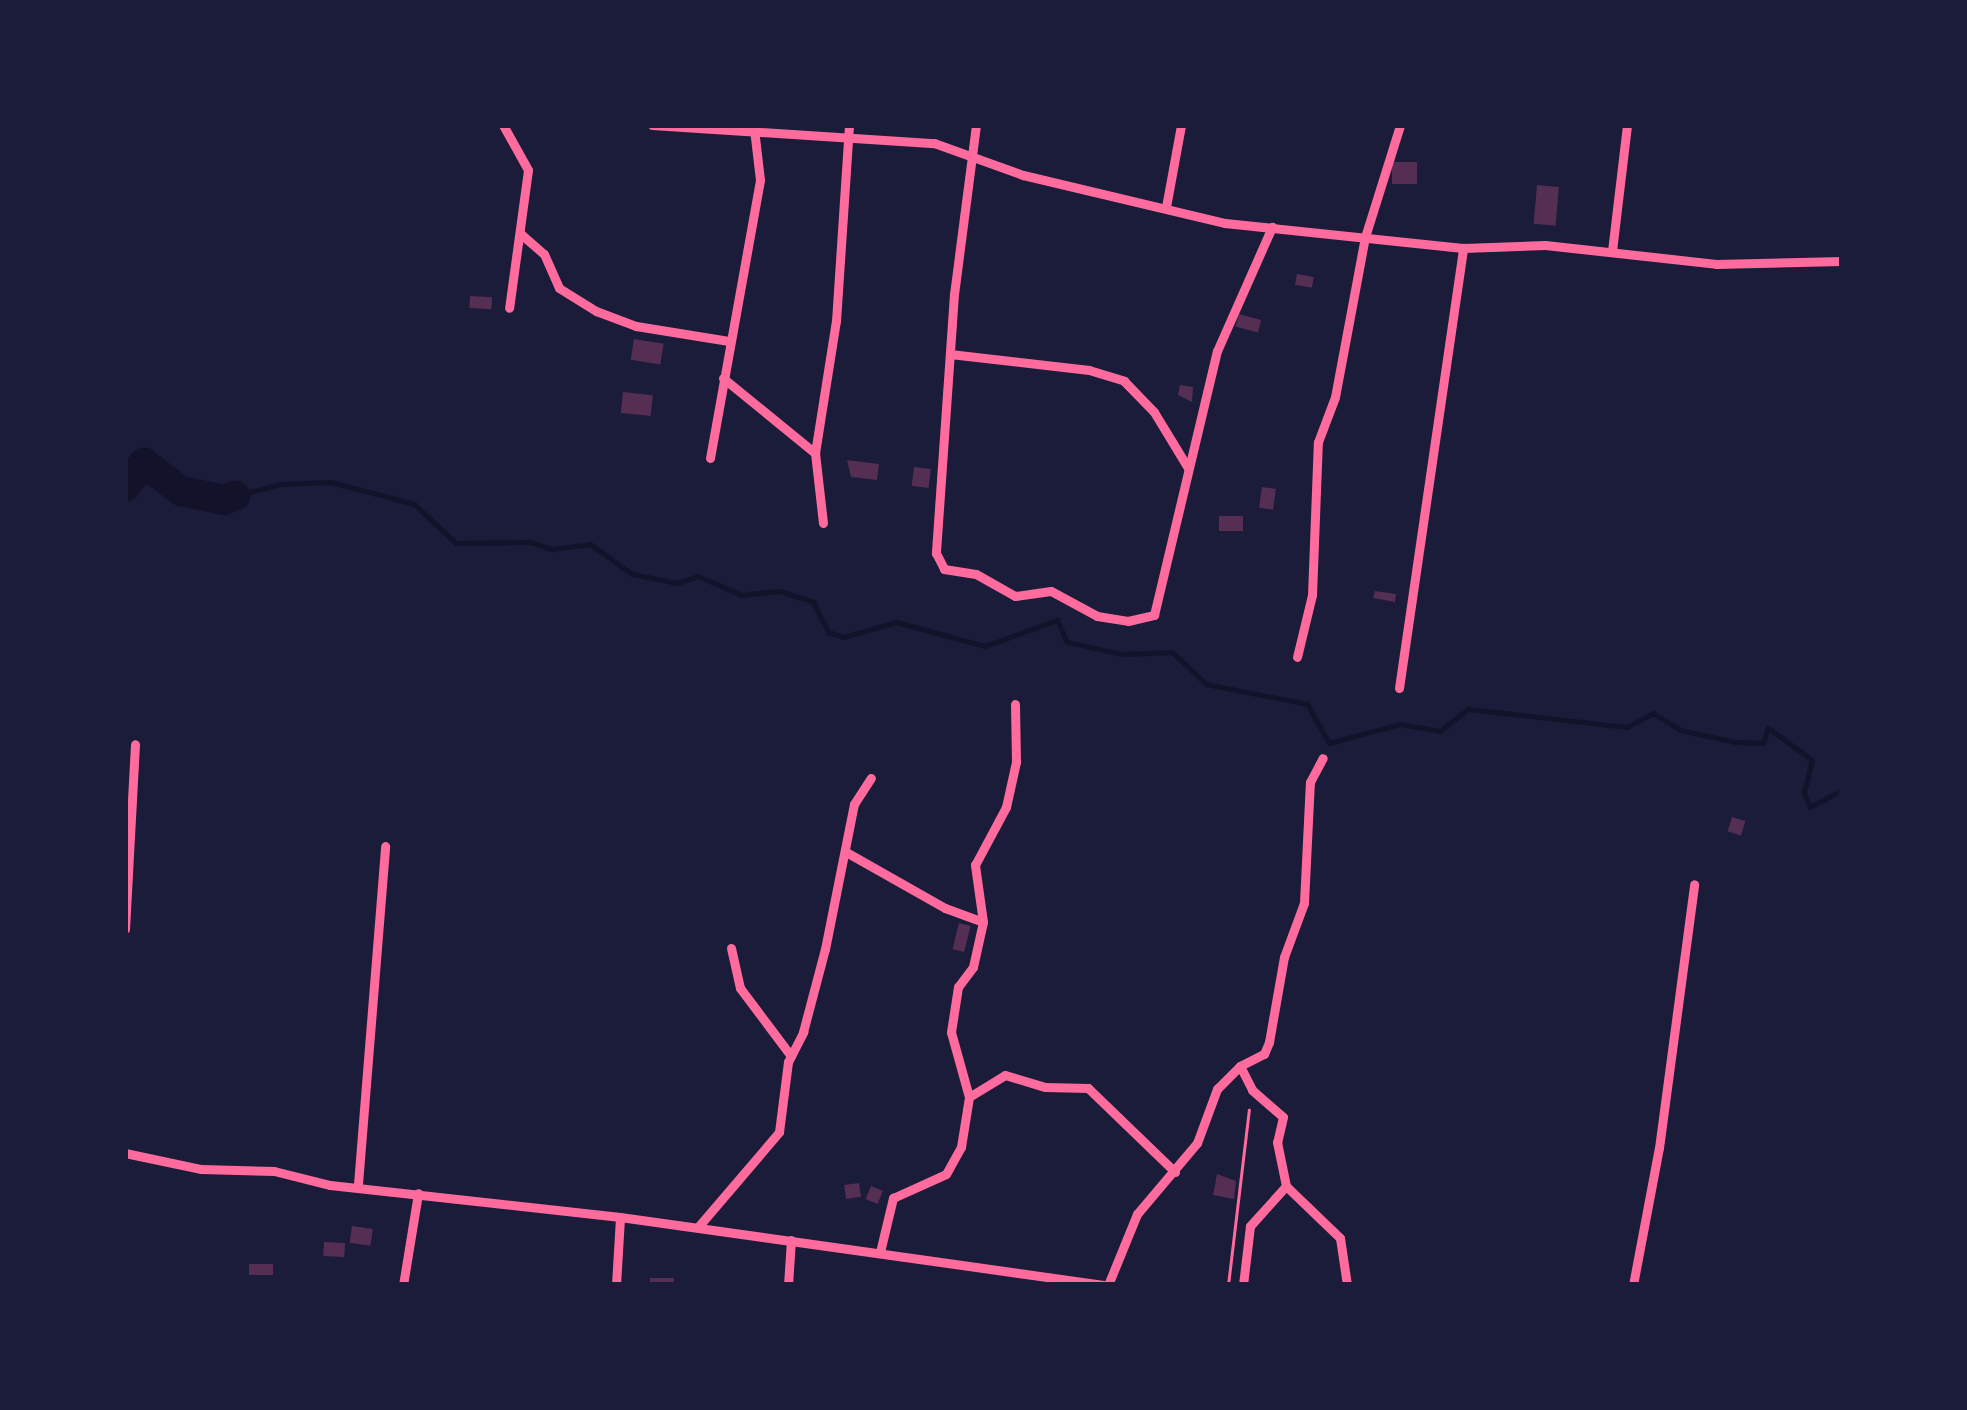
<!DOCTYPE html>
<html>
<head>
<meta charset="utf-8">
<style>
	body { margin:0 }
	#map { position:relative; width:1967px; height:1410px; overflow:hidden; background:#1b1b3a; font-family:Figtree,sans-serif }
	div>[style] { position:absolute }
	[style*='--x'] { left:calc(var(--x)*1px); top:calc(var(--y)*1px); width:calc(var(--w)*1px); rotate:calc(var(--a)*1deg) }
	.stream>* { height:5px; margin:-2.5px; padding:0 2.5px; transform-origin:2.5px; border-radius:2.5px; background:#12122b }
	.river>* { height:30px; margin:-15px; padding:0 15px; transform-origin:15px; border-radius:15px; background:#12122b }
	.building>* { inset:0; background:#542f53; transform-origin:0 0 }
	.path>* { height:2.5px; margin:-1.25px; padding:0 1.25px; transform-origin:1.25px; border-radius:1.25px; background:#ff6b9d }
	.minor>* { height:9px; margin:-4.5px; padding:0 4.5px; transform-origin:4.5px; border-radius:4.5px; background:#ff6b9d }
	span { translate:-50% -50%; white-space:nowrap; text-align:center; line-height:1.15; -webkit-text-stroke:8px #1b1b3a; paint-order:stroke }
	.frame { position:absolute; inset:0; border:128px solid #1b1b3a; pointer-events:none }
</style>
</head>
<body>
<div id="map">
	<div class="stream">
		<i style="--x:235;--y:496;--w:47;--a:-14.9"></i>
		<i style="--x:280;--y:484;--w:51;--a:-2.2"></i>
		<i style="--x:331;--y:482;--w:86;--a:14.8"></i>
		<i style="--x:414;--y:504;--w:57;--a:42.9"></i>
		<i style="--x:456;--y:543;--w:74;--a:-0.8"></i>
		<i style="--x:530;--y:542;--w:23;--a:18"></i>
		<i style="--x:552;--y:549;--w:38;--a:-7"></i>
		<i style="--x:590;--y:544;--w:52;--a:35.5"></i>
		<i style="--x:632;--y:574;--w:46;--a:11.3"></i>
		<i style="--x:677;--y:583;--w:22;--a:-18"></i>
		<i style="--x:698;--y:576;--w:47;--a:23.8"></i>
		<i style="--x:741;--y:595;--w:39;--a:-6"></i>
		<i style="--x:780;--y:591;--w:35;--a:18"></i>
		<i style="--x:813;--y:602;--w:34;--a:63"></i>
		<i style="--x:828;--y:632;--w:16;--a:18"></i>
		<i style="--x:843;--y:637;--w:55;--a:-15.8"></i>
		<i style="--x:896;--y:622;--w:92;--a:15.1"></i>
		<i style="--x:985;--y:646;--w:77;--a:-19.9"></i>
		<i style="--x:1057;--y:620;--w:24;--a:66"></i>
		<i style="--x:1067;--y:642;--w:55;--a:12.5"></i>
		<i style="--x:1121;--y:654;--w:51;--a:-2.2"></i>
		<i style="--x:1172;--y:652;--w:47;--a:43.3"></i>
		<i style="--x:1206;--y:684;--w:103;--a:11.2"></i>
		<i style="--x:1307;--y:704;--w:45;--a:60.6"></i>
		<i style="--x:1329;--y:743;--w:73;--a:-15"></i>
		<i style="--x:1400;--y:724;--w:41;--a:9.9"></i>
		<i style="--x:1440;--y:731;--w:36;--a:-38"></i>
		<i style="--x:1468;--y:709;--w:160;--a:6.5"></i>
		<i style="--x:1627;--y:727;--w:30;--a:-28"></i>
		<i style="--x:1653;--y:713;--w:32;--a:32"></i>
		<i style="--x:1680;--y:730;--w:57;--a:12.1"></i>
		<i style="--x:1736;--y:742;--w:27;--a:2"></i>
		<i style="--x:1763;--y:743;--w:16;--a:-72"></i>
		<i style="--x:1768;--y:728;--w:54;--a:36"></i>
		<i style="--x:1812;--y:760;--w:34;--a:104"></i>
		<i style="--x:1804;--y:793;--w:15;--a:67"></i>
		<i style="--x:1810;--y:807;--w:36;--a:-28"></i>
	</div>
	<div class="river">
		<i style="--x:125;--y:487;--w:31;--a:-52"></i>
		<i style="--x:144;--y:463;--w:46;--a:37.1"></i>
		<i style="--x:181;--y:491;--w:44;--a:11.8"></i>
		<i style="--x:224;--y:500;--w:12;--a:-20"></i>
	</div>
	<div class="building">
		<i style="left:1392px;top:162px;width:25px;height:22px"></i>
		<i style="left:1537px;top:185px;width:22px;height:39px;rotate:5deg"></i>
		<i style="left:1297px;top:274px;width:17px;height:11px;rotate:10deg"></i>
		<i style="left:470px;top:296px;width:22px;height:12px;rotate:3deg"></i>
		<i style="left:1239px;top:314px;width:23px;height:13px;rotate:15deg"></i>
		<i style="left:634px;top:339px;width:30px;height:21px;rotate:9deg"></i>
		<i style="clip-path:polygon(1180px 385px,1193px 387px,1192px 402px,1178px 395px)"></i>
		<i style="left:623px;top:392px;width:30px;height:21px;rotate:6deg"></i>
		<i style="clip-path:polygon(847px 460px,879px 464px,877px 480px,851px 477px)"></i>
		<i style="left:914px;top:467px;width:17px;height:19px;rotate:7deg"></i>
		<i style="left:1262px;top:487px;width:14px;height:21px;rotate:8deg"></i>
		<i style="left:1243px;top:516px;width:15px;height:24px;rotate:90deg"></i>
		<i style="clip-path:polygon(1375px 591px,1396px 594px,1395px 602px,1373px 598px)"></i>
		<i style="left:1732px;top:817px;width:14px;height:15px;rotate:17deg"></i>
		<i style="left:959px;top:923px;width:12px;height:27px;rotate:14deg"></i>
		<i style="clip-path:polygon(1217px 1174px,1236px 1181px,1234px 1199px,1213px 1195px)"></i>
		<i style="left:859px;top:1183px;width:14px;height:15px;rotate:82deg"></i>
		<i style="left:871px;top:1186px;width:13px;height:14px;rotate:23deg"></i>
		<i style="left:352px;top:1226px;width:21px;height:17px;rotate:8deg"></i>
		<i style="left:324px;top:1242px;width:21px;height:14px;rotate:3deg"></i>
		<i style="left:249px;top:1264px;width:24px;height:11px"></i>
		<i style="left:650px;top:1278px;width:24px;height:7px"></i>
	</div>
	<div class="path">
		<i style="--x:1228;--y:1285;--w:176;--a:-83.2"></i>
	</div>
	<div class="minor">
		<i style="--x:503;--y:125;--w:51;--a:60.9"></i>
		<i style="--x:528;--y:170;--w:139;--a:97.8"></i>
		<i style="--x:652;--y:125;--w:283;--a:3.7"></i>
		<i style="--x:934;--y:143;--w:95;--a:19.8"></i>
		<i style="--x:1023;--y:175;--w:208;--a:13.4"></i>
		<i style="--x:1225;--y:223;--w:239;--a:6"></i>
		<i style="--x:1463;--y:248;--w:82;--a:-2.1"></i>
		<i style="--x:1545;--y:245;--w:172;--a:6.3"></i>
		<i style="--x:1716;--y:264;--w:126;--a:-1.4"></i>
		<i style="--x:976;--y:125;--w:170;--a:97.4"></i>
		<i style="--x:954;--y:294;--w:260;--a:94"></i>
		<i style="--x:936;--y:553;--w:18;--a:63"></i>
		<i style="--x:944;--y:569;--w:32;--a:9"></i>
		<i style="--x:976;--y:574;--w:45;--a:29.4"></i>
		<i style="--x:1015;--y:596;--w:36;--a:-8"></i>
		<i style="--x:1051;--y:591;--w:52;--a:28.5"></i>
		<i style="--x:1097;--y:616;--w:31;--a:9"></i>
		<i style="--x:1128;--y:621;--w:27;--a:-13"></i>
		<i style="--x:1154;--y:615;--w:271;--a:-76.6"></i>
		<i style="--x:1217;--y:351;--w:136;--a:-66.1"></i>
		<i style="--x:1166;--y:207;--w:83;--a:-79.6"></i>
		<i style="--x:522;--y:235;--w:29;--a:41"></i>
		<i style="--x:544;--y:254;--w:37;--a:66"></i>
		<i style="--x:559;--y:288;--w:44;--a:31.9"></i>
		<i style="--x:596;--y:311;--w:43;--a:20.6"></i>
		<i style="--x:636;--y:326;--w:94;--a:9.2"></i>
		<i style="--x:1612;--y:251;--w:127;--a:-83.2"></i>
		<i style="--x:950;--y:354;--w:140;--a:6.6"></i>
		<i style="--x:1089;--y:370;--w:37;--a:17"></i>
		<i style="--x:1124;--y:381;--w:43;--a:45.9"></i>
		<i style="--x:1154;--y:412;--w:66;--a:58.7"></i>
		<i style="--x:723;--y:378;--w:119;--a:39.2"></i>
		<i style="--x:710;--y:458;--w:282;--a:-79.8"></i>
		<i style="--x:760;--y:180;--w:51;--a:-96.7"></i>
		<i style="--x:823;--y:523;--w:70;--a:-96.5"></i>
		<i style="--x:815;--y:453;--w:134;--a:-81"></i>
		<i style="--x:836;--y:321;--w:196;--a:-86.2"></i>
		<i style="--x:1297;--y:657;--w:64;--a:-76.4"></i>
		<i style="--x:1312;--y:595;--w:153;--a:-87.8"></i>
		<i style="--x:1318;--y:442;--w:48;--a:-69.3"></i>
		<i style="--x:1335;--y:397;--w:163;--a:-79.4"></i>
		<i style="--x:1365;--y:237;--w:117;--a:-72.6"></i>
		<i style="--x:1399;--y:688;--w:445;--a:-81.7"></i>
		<i style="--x:846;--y:852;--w:114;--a:29.5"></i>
		<i style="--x:945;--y:908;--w:40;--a:20.2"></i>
		<i style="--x:125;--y:929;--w:185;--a:-86.9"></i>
		<i style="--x:731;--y:948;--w:41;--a:77.3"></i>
		<i style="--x:740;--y:988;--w:85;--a:53.1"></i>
		<i style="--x:1240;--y:1066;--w:27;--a:63"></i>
		<i style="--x:1252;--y:1090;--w:41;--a:41.1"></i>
		<i style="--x:1283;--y:1117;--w:26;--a:103"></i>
		<i style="--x:1277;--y:1142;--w:45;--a:78.4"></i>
		<i style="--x:1286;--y:1186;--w:54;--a:132"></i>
		<i style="--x:1250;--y:1226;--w:59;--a:96.8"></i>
		<i style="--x:969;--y:1097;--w:42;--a:-31.4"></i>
		<i style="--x:1005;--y:1075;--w:42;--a:16.7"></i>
		<i style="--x:1045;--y:1087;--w:43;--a:1.3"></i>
		<i style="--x:1088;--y:1088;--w:121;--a:44"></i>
		<i style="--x:125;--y:1153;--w:78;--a:11.9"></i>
		<i style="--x:201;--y:1169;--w:73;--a:1.6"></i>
		<i style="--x:274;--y:1171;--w:58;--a:14"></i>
		<i style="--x:330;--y:1185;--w:292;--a:6.3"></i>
		<i style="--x:620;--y:1217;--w:488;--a:8"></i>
		<i style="--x:358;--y:1184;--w:339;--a:-85.4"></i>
		<i style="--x:1286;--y:1186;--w:75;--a:43.9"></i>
		<i style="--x:1340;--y:1238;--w:48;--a:81.5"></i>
		<i style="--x:698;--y:1227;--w:125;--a:-49.5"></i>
		<i style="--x:779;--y:1132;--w:71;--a:-82.7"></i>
		<i style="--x:788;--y:1062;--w:34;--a:-63"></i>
		<i style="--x:803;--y:1032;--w:86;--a:-75.2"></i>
		<i style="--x:825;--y:949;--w:148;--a:-78.7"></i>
		<i style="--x:854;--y:804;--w:31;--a:-57"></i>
		<i style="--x:880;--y:1252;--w:56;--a:-76.5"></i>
		<i style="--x:893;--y:1198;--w:58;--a:-24.4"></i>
		<i style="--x:946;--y:1174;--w:31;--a:-61"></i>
		<i style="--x:961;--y:1147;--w:51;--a:-80.9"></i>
		<i style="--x:969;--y:1097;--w:67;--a:-105.5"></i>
		<i style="--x:951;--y:1032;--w:46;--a:-81.2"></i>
		<i style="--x:958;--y:987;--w:25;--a:-53"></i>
		<i style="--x:973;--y:967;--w:46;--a:-77.5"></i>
		<i style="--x:983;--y:922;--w:58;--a:-98"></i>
		<i style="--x:975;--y:865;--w:66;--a:-61.9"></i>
		<i style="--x:1006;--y:807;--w:46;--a:-77.5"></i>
		<i style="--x:1016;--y:762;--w:58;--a:-91"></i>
		<i style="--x:403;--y:1285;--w:93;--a:-80.7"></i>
		<i style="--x:616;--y:1285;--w:68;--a:-86.6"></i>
		<i style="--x:788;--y:1285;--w:45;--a:-86.2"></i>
		<i style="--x:1108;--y:1285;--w:77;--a:-67.8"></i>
		<i style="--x:1137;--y:1214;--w:93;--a:-49.8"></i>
		<i style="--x:1197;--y:1143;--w:58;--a:-69.7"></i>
		<i style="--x:1217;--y:1089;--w:33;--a:-45"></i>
		<i style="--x:1240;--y:1066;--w:27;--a:-27"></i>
		<i style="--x:1264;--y:1054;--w:13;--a:-67"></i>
		<i style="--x:1269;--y:1042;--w:86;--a:-80"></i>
		<i style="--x:1284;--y:957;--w:58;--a:-69.7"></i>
		<i style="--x:1304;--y:903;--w:121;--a:-87.2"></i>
		<i style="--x:1310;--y:782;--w:27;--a:-62"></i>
		<i style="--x:1633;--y:1285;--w:139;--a:-79.3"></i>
		<i style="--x:1659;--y:1148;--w:266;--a:-82.4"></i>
	</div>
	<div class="frame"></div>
</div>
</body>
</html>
